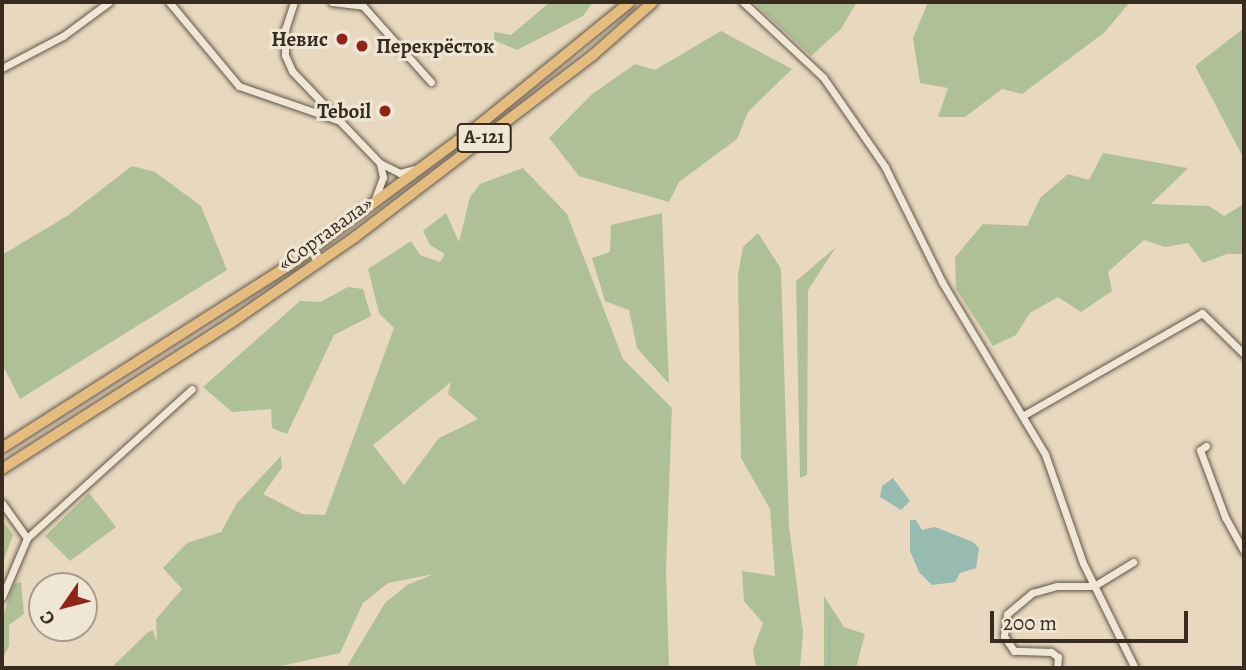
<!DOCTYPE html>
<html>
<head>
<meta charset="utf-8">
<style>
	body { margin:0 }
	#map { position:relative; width:1246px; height:670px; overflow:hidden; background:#e7d8bf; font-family:Alegreya,serif }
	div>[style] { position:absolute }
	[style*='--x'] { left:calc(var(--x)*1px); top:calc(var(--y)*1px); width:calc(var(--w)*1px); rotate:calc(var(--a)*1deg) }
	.green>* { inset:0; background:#b0c096 }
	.water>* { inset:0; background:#97bab1 }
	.stream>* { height:2px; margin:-1px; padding:0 1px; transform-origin:1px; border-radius:1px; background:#97bab1 }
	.roads { filter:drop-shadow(0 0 2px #645648) drop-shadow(0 0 2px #645648) }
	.minor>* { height:7px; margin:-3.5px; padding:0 3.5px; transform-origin:3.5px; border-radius:3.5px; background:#efe6d5 }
	.highway>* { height:10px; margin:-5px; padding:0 5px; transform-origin:5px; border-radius:5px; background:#e4bc80 }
	.dots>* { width:19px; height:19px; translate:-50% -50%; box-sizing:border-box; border:4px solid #efe6d5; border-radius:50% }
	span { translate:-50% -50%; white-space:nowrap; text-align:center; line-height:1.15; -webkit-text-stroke:6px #efe6d5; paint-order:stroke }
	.shield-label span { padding:2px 5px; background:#efe6d5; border:2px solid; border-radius:5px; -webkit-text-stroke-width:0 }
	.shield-label { font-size:19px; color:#382b20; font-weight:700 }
	.poi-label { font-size:21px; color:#382b20; font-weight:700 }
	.right { translate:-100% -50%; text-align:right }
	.left { translate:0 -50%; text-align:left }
	.street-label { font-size:21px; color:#382b20 }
	.frame { position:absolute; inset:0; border:4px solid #382b20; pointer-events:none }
	.north { position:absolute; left:28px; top:572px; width:70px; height:70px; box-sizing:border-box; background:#efe6d5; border:2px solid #a69b8d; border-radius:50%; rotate:235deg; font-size:19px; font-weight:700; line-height:28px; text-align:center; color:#382b20 }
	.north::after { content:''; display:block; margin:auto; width:24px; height:32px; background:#8f2418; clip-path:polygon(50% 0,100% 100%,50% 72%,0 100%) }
	.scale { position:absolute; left:990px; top:611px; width:198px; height:32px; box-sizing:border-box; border:4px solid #382b20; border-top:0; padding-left:9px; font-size:21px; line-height:24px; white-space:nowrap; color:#382b20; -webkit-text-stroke:5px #efe6d5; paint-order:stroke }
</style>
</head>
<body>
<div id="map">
	<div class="green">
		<i style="clip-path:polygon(550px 2px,593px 2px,583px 16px,517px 50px,494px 40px,494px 32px,511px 35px)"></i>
		<i style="clip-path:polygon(753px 2px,857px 2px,841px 29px,811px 56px)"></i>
		<i style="clip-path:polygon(928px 2px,1130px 2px,1105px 32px,1022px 94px,1002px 89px,965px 117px,938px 117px,948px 88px,920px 83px,913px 38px)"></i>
		<i style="clip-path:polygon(1244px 28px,1244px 159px,1195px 66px)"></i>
		<i style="clip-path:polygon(721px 31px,792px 69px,748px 112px,737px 139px,679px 182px,669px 202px,579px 176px,549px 138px,591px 95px,635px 64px,655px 70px)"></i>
		<i style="clip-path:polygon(1103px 153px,1188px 168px,1151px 204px,1209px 206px,1224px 216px,1244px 204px,1244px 254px,1227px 254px,1203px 263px,1188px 243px,1165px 247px,1144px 240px,1108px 272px,1112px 291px,1081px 312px,1058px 297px,1030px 313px,1016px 335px,993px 346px,956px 289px,955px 257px,983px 224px,1027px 226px,1040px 198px,1068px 174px,1089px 180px)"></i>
		<i style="clip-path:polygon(132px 166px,155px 172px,201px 206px,227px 270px,20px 399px,2px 364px,2px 255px,67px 216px)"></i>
		<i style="clip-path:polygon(evenodd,523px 168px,567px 214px,623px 359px,672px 408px,666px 569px,669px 668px,346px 668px,385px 603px,407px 585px,434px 574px,388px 583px,363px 603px,340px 653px,272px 668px,111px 668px,147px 633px,153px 630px,157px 642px,156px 619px,182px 589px,163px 568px,187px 543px,221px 532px,237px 503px,281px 456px,282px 468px,263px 494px,302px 514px,325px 515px,394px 328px,379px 313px,368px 269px,411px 241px,420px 255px,440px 262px,445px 254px,430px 245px,423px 231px,446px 213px,459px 242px,470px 197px,480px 184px,523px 168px,451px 382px,448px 394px,478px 419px,439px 438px,404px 485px,373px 445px,451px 382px)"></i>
		<i style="clip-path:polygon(662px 213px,669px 384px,637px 348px,629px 310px,605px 301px,592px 258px,610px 252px,611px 225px)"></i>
		<i style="clip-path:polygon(758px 233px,781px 269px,789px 526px,803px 632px,800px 668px,756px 668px,753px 650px,763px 623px,744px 601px,742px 571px,775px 576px,770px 509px,741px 458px,738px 275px,743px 247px)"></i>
		<i style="clip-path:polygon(836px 247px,808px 290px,807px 475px,800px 478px,796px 281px)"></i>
		<i style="clip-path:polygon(348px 287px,363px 289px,371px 316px,334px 335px,287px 434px,272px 428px,271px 409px,232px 412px,203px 387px,300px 301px,320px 302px)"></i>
		<i style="clip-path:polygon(89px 493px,116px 527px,70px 561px,45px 536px)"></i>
		<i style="clip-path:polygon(2px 519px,13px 535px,2px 565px)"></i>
		<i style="clip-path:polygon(21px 582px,24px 614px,9px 625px,9px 646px,2px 659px,2px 618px,14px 584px)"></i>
		<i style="clip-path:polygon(824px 596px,844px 627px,865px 634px,856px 668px,824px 668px)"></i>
	</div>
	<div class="water">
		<i style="clip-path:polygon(893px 478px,910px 501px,901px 510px,880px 497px,882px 486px)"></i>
		<i style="clip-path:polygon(910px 520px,916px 520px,922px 530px,935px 527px,973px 542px,979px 548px,976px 568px,960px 573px,955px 582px,932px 585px,919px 572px,910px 551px)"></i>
	</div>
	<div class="stream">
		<i style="--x:829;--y:668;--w:49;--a:-88.8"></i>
	</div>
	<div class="roads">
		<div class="minor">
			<i style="--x:169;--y:2;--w:109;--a:50.2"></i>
			<i style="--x:239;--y:86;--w:107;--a:19.1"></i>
			<i style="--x:294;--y:2;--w:28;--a:108"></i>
			<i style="--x:285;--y:29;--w:26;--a:90"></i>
			<i style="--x:285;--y:55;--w:17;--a:66"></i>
			<i style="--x:292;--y:71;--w:127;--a:46.3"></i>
			<i style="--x:380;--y:163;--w:22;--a:27"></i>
			<i style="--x:400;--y:173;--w:16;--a:-15"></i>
			<i style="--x:332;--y:2;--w:31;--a:7"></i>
			<i style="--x:363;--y:6;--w:102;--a:48.2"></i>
			<i style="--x:743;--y:2;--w:110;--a:43.2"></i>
			<i style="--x:823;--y:77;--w:109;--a:55.4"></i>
			<i style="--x:885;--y:167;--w:128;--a:63.6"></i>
			<i style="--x:942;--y:282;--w:200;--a:59.1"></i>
			<i style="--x:1045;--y:454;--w:115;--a:70.8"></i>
			<i style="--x:1083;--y:563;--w:117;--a:63.7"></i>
			<i style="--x:2;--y:68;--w:69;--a:-27.7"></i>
			<i style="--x:63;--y:36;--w:57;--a:-36.5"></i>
			<i style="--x:375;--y:199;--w:23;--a:-70"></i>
			<i style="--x:383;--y:177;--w:13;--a:-103"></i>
			<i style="--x:1024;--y:415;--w:205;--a:-29.8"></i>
			<i style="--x:1202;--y:313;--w:59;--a:44.3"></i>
			<i style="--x:1206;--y:446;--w:7;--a:146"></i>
			<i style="--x:1200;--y:450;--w:72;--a:69.5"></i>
			<i style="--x:1225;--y:517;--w:39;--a:61"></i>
			<i style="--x:2;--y:503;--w:43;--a:54.5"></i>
			<i style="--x:2;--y:597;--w:64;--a:-67"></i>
			<i style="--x:27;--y:538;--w:222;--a:-42.1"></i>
			<i style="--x:1057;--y:668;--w:11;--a:-85"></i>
			<i style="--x:1058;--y:657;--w:9;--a:-144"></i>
			<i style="--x:1051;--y:652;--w:37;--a:-178"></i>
			<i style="--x:1014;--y:651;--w:18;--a:-124"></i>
			<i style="--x:1004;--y:636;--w:22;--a:-82"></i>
			<i style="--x:1007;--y:614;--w:33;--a:-40"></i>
			<i style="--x:1032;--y:593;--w:26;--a:-16"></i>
			<i style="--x:1057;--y:586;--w:37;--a:0"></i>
			<i style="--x:1094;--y:586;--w:46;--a:-31.6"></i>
		</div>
		<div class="highway">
			<i style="--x:2;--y:448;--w:343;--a:-32.5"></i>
			<i style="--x:291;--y:264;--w:240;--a:-36.5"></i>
			<i style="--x:484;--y:121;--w:188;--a:-39.2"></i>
			<i style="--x:2;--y:469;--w:273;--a:-32.6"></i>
			<i style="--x:232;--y:322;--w:150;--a:-34.6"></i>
			<i style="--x:355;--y:237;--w:300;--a:-37.4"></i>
			<i style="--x:593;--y:55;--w:80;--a:-41.5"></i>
		</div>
	</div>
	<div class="dots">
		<i style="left:342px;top:39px;background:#8f2418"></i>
		<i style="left:362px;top:46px;background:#8f2418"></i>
		<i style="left:385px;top:111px;background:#8f2418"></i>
	</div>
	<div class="shield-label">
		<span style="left:484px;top:138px">А-121</span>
	</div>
	<div class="poi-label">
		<span class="right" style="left:328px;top:39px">Невис</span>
		<span class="left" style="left:376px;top:46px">Перекрёсток</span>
		<span class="right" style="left:371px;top:111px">Teboil</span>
	</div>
	<div class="street-label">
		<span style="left:325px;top:233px;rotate:-36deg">«Сортавала»</span>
	</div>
	<div class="frame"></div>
	<div class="north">С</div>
	<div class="scale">200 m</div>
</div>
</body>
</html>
